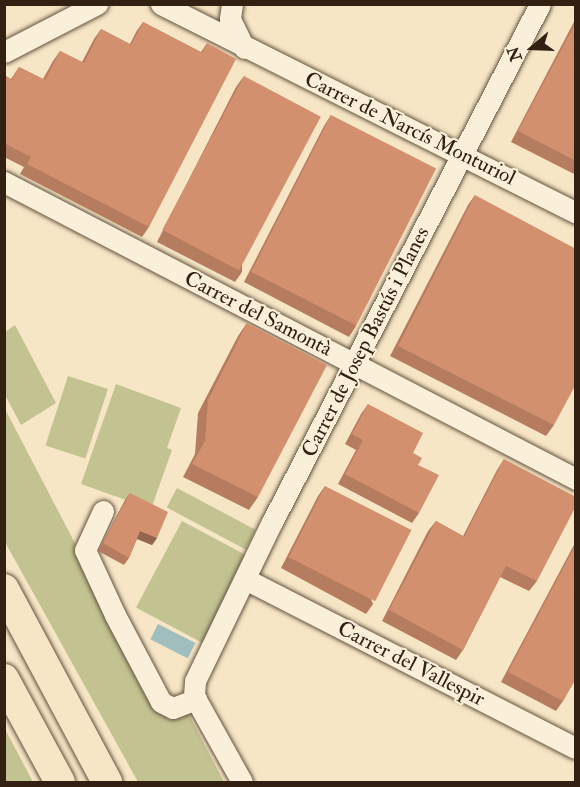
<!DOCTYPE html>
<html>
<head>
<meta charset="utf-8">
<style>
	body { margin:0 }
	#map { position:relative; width:580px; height:787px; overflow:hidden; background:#f7e6c5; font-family:"IM FELL Double Pica",serif }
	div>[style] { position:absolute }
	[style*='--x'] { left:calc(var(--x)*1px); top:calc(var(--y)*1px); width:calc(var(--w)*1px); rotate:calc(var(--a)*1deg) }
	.green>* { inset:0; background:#c2c391; transform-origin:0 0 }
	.water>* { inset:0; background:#9fbebd; transform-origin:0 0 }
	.roads { filter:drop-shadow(0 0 2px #635240) drop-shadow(0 0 2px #635240) }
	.minor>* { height:21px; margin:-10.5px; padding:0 10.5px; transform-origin:10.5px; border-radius:10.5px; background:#faefd9 }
	.highway>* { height:30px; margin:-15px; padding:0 15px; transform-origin:15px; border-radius:15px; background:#f7e6c5 }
	.wall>* { inset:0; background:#b57c5f }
	.shaded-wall>* { inset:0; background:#94654e }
	.building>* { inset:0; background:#d3906f; transform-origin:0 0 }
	span { translate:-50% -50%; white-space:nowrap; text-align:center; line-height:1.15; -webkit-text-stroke:4.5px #faefd9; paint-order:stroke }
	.street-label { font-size:21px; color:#322013 }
	.frame { position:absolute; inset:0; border:6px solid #322013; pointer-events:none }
	.north { position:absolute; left:502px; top:18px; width:60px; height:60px; -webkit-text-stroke:4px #faefd9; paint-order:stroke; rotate:251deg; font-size:16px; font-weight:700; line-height:24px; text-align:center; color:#322013 }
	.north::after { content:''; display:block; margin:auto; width:21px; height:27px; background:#322013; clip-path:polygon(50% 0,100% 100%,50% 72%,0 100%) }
</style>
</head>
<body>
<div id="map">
	<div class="green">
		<i style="clip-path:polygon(15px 325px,56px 403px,21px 425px,5px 395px,5px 332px)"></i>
		<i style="left:68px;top:376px;width:42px;height:73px;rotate:18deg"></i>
		<i style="clip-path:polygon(116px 384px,181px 408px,167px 448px,172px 450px,151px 509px,81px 484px)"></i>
		<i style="clip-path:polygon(4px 407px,165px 716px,187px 711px,224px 782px,138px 782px,5px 542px)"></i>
		<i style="left:177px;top:488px;width:89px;height:22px;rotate:28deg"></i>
		<i style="left:182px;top:521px;width:76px;height:98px;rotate:28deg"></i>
		<i style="clip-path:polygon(5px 729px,33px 782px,5px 782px)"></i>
	</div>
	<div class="water">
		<i style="left:158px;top:624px;width:42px;height:17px;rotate:27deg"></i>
	</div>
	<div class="roads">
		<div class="minor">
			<i style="--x:161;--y:4;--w:465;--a:26.7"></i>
			<i style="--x:232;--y:4;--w:15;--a:98"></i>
			<i style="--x:230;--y:19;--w:32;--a:64"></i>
			<i style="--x:4;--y:52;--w:105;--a:-27.3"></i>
			<i style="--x:4;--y:182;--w:645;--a:27.44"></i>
			<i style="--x:103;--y:511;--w:43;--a:114.8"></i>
			<i style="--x:85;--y:550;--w:72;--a:65.2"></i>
			<i style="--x:115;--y:615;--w:98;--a:62.1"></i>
			<i style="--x:161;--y:702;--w:13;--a:27"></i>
			<i style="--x:173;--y:708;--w:25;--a:-21"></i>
			<i style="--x:247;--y:580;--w:369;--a:27.1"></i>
			<i style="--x:242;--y:782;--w:98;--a:-119.2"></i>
			<i style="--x:194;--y:696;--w:15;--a:-86"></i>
			<i style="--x:195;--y:681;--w:177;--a:-64.2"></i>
			<i style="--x:272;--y:522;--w:583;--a:-62.64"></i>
		</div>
		<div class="highway">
			<i style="--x:4;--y:589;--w:219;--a:61.9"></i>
			<i style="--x:4;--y:679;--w:117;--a:61.5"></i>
		</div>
	</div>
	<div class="wall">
		<i style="clip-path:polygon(576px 18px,576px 175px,511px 142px)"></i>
		<i style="clip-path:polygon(143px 22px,201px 52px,207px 43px,149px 227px,142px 237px,20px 174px,24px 167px,4px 157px,4px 75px,11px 79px,19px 67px,43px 79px,53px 61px,60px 51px,82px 62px,94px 39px,101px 29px,130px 44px,136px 32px)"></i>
		<i style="clip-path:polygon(244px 76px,242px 272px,235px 282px,157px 242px,236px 87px)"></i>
		<i style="clip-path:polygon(331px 115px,356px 326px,349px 337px,244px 282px,324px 126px)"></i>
		<i style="clip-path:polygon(475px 195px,554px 425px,546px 436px,390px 356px,468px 205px)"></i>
		<i style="clip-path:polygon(247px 323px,258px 497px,249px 510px,183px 477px,195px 454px,198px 413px,238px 336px)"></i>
		<i style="clip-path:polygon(368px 404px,413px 453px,418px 465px,419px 513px,412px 523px,338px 484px,356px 450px,345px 444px,361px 414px)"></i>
		<i style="clip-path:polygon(504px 459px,537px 581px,529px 591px,500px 577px,463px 650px,456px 660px,382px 621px,428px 531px,436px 521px,463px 536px,497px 470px)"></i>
		<i style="clip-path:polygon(325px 486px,373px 604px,366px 614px,281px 568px,318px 496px)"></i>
		<i style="clip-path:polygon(130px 493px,157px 538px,152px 545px,137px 539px,129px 558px,124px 565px,98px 551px,125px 500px)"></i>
		<i style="clip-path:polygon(576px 541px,576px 678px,563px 701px,556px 711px,501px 682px)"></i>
	</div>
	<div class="shaded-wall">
		<i style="clip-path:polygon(140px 531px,157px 538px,152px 545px,135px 538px)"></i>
	</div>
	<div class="building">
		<i style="clip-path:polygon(143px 22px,202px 53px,207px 43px,236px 59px,149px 227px,27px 164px,31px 157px,4px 143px,4px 75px,12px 80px,19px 67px,45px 80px,60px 51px,84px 63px,101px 29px,131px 45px)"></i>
		<i style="clip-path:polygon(576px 22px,576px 161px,518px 131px)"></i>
		<i style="left:244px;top:76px;width:87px;height:174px;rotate:28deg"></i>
		<i style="left:331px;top:115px;width:118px;height:176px;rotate:27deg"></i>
		<i style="clip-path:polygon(475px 195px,576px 249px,576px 384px,554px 425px,398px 346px)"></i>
		<i style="clip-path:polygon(247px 323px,327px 365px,258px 497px,192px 464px,205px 441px,208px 400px)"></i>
		<i style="clip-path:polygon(368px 404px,423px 433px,413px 453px,422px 458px,418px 465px,439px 475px,419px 513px,345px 474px,363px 440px,352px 434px)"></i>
		<i style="clip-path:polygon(504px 459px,576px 497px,576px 506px,537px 581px,506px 566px,463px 650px,389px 610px,436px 521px,464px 537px)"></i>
		<i style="left:325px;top:486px;width:97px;height:80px;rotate:27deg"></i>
		<i style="clip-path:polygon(130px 493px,168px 512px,157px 538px,140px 531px,129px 558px,103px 543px)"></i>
		<i style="clip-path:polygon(576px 544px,576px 678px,563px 701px,508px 672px)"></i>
	</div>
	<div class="street-label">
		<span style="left:410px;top:129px;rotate:26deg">Carrer de Narcís Monturiol</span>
		<span style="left:258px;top:314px;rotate:27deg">Carrer del Samontà</span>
		<span style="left:366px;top:342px;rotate:-63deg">Carrer de Josep Bastús i Planes</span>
		<span style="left:411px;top:664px;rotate:27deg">Carrer del Vallespir</span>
	</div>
	<div class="frame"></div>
	<div class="north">N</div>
</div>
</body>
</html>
